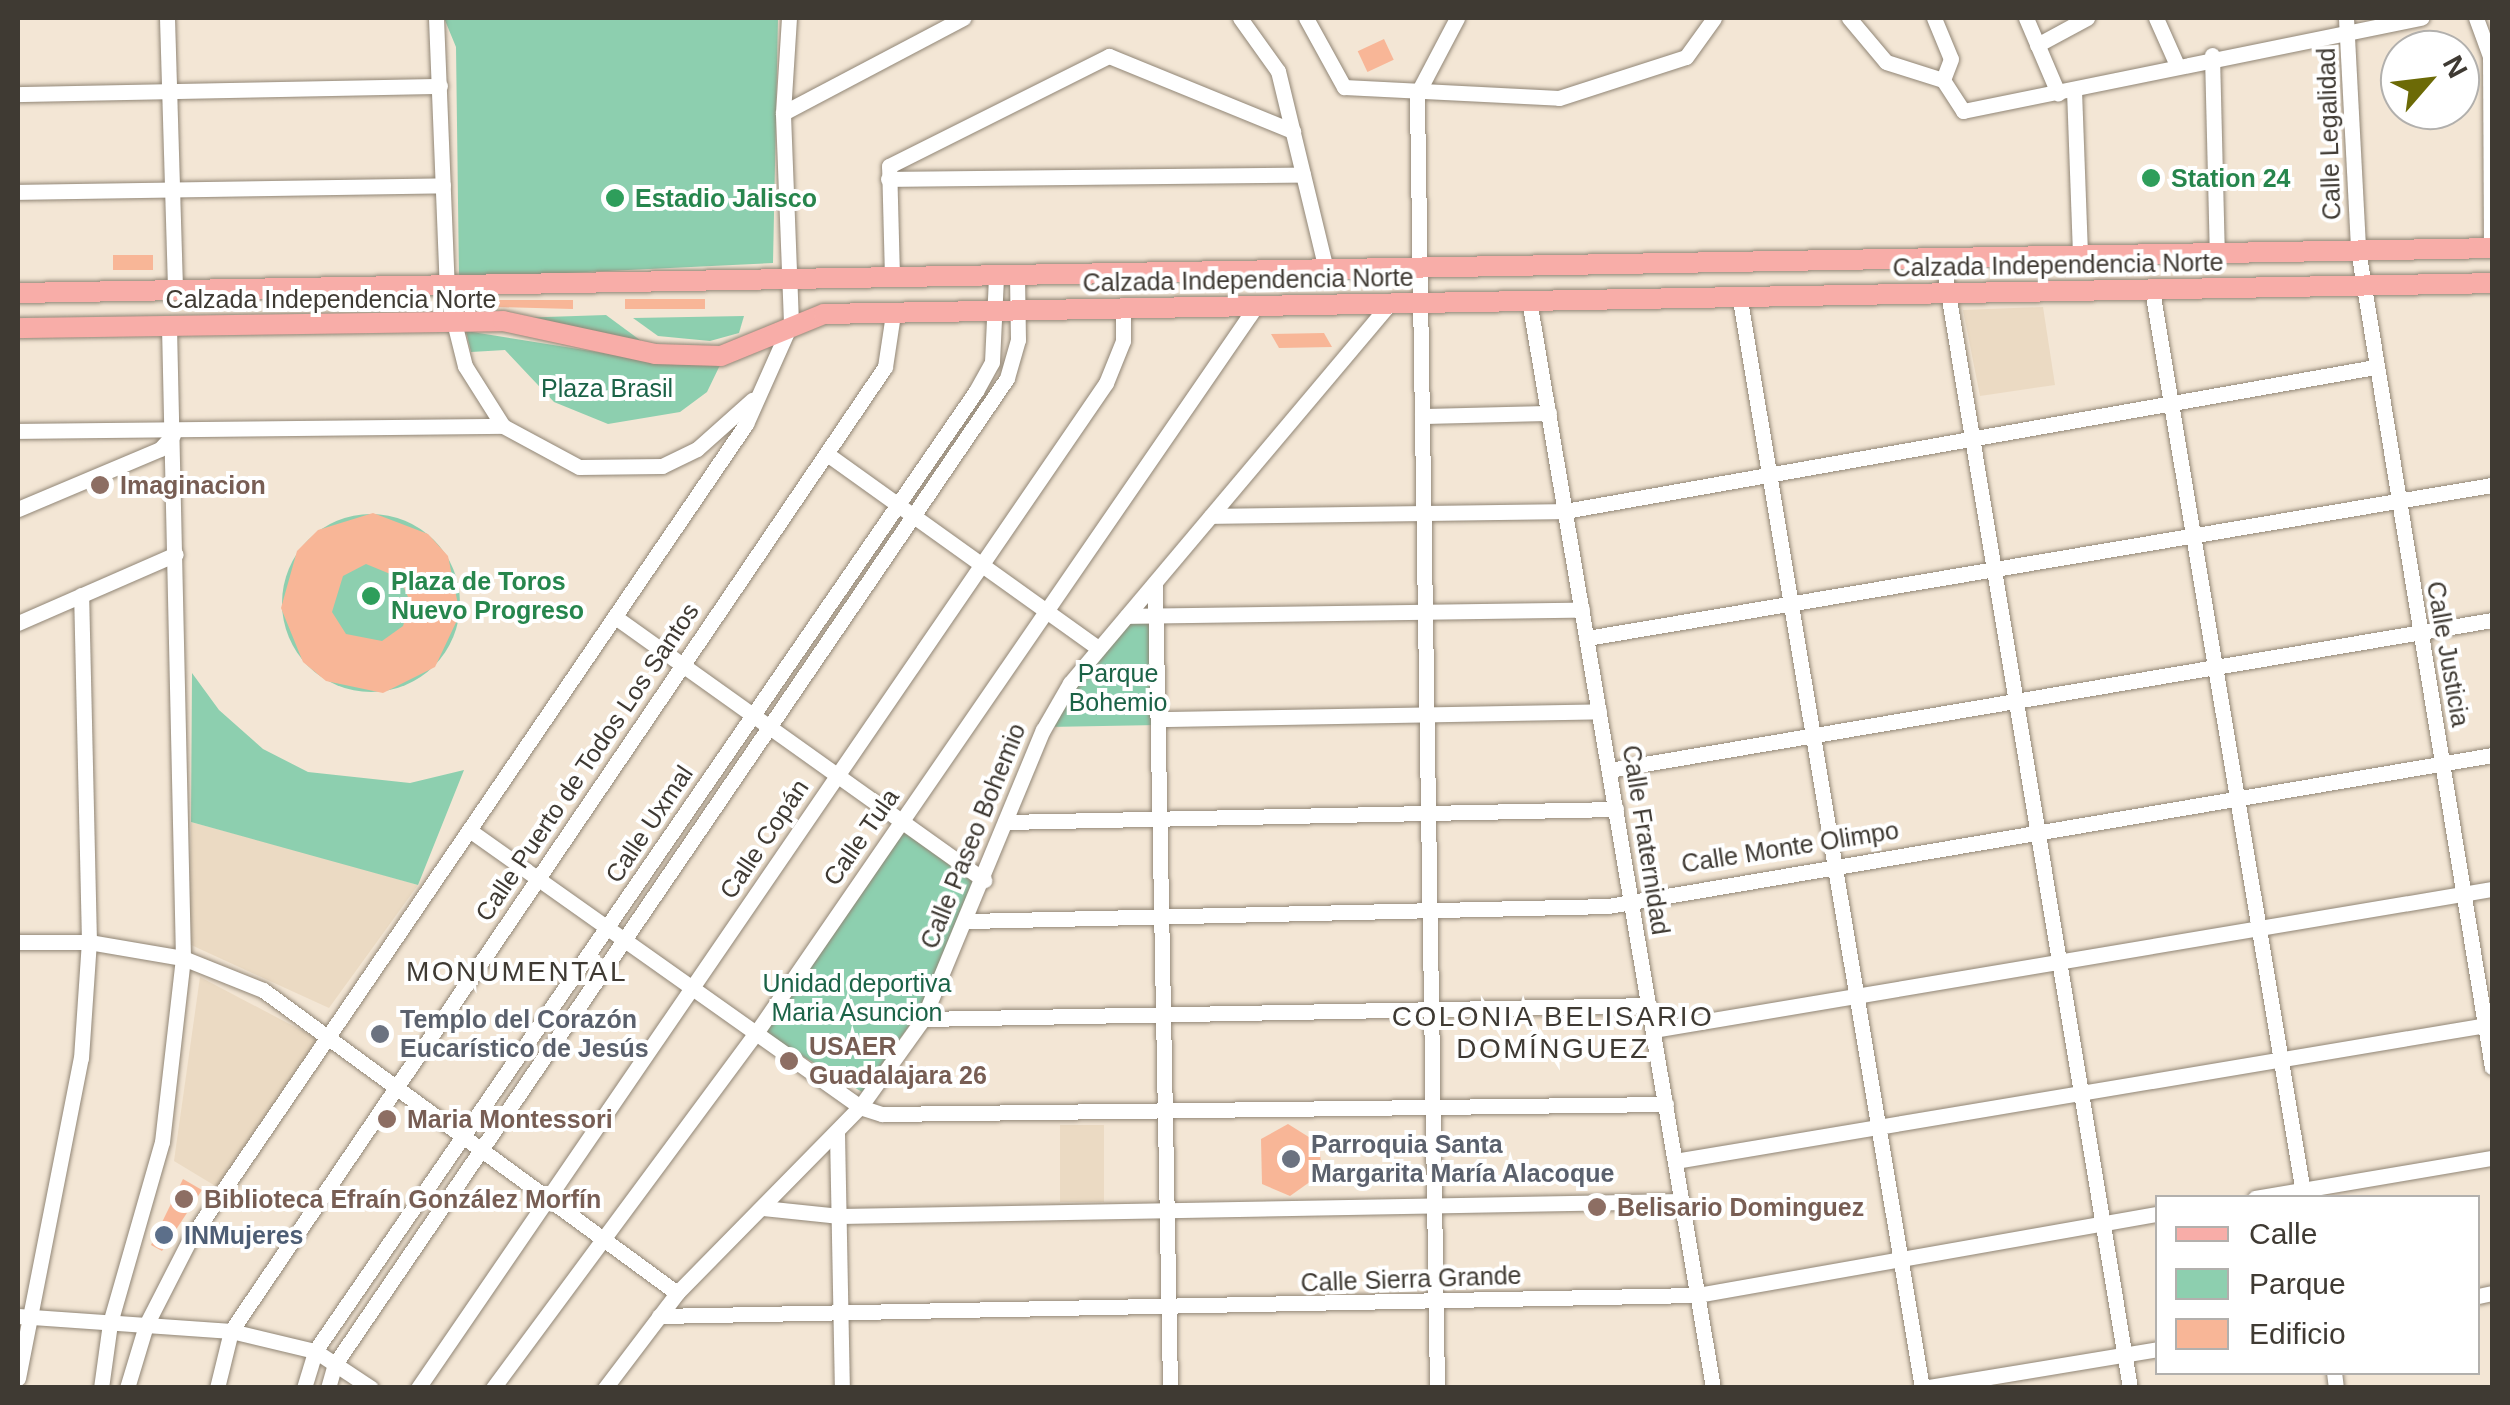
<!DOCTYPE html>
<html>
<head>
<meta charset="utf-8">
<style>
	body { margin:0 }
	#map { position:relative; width:2510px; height:1405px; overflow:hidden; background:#f3e6d5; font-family:Arial,sans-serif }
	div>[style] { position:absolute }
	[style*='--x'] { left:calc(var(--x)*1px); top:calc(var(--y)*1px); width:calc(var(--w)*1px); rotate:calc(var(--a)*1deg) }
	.built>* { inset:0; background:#ebdac3; transform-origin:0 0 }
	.green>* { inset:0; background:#8dcfaf }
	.round { border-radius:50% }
	.building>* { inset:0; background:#f8b697; transform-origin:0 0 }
	.roads { filter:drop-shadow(0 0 2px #918676) drop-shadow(0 0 2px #918676) }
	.minor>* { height:15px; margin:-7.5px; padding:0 7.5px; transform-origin:7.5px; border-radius:7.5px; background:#fff }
	.major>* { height:20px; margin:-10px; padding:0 10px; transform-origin:10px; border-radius:10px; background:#f8ada8 }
	.dots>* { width:28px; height:28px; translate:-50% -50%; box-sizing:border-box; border:5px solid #fff; border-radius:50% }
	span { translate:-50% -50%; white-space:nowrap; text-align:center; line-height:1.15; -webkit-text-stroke:8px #fff; paint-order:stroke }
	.street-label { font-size:25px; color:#3f3a33 }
	.leisure-label { font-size:25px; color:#27864d; font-weight:700 }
	.left { translate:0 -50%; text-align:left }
	.park-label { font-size:25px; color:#1b6347 }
	.education-label { font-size:25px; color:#785e54; font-weight:700 }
	.worship-label { font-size:25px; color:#5b616d; font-weight:700 }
	.service-label { font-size:25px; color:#4e5e75; font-weight:700 }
	.neighbourhood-label { font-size:28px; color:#3f3a33; letter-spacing:2.5px }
	.frame { position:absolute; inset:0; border:20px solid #3f3a33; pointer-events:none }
	.legend { position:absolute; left:2155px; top:1195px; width:325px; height:180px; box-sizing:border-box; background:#fff; border:2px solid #b2b0ad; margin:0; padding:12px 18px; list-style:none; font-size:30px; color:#3f3a33 }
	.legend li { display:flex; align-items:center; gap:20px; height:50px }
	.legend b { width:50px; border:2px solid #b2b0ad }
	.north { position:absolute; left:2380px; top:30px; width:100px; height:100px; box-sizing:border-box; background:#fff; border:2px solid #b2b0ad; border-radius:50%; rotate:62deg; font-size:28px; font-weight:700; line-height:40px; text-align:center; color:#3f3a33 }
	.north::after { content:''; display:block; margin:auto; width:35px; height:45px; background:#6c6a06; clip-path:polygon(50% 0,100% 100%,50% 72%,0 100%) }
</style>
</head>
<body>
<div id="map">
	<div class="built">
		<i style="clip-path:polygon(2043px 307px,2055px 385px,1980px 396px,1963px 310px)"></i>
		<i style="clip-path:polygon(191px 822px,339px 862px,418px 885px,329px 1008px,189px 944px)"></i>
		<i style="clip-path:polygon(200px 977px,318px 1039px,217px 1187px,174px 1161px)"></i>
		<i style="left:1060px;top:1125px;width:44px;height:77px"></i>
	</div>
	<div class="green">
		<i style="clip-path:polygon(444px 18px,778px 18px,773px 263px,459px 278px,456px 47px)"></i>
		<i style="clip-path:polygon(606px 315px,648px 346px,516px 318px)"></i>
		<i style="clip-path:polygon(744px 316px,739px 333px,710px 341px,658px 336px,633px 318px)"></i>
		<i style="clip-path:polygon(466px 331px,678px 365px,721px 363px,707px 392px,680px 412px,608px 424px,554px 402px,505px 350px,471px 352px)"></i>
		<i class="round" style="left:282px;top:514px;width:178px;height:178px"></i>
		<i style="clip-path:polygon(1131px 619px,1151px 625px,1158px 725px,1047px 727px,1076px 679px)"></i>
		<i style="clip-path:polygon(192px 673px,219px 710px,263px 749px,308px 772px,410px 783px,464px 770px,418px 885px,191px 822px)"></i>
		<i style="clip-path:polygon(902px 831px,976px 884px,916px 1016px,862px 1092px,763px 1032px)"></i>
	</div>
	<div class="building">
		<i style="left:1384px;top:39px;width:23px;height:29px;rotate:65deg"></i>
		<i style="left:113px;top:255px;width:40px;height:15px"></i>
		<i style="left:625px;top:299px;width:80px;height:10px"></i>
		<i style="clip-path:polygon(494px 300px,573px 300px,573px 309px,494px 307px)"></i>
		<i style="clip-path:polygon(1324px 333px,1332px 347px,1279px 348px,1271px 334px)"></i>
		<i style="clip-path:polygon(evenodd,373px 513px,428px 534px,448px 556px,460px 614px,435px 667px,383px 693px,326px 681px,303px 662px,281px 608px,297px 551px,318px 530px,373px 513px,366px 564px,400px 578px,410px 602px,403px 626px,382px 641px,346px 634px,332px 612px,343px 576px,366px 564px)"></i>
		<i style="clip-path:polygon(1288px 1124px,1320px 1144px,1321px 1174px,1290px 1196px,1262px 1184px,1261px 1139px)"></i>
		<i style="clip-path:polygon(183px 1179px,202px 1190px,162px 1251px,151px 1245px)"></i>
	</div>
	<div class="roads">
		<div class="minor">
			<i style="--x:167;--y:18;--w:273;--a:88.3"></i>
			<i style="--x:436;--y:18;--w:276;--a:87.7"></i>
			<i style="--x:447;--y:294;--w:74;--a:76"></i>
			<i style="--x:465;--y:366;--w:71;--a:57.7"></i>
			<i style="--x:503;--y:426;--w:86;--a:28.3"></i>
			<i style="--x:579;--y:467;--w:83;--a:-0.7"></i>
			<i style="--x:662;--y:466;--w:39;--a:-26"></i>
			<i style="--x:697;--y:449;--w:74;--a:-41.7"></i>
			<i style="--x:1240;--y:18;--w:65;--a:54.4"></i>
			<i style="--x:1278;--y:71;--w:205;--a:76.4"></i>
			<i style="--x:1306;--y:18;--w:79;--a:61.2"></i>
			<i style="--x:1344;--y:87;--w:215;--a:2.9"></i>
			<i style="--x:1559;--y:98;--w:133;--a:-17.9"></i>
			<i style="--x:1686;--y:57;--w:48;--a:-54.3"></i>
			<i style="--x:1849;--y:18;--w:57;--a:49.9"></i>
			<i style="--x:1886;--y:62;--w:60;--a:17.5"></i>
			<i style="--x:1943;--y:80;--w:37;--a:57"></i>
			<i style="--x:1963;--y:111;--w:468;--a:-11.5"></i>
			<i style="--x:1934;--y:18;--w:44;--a:67.5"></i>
			<i style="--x:1951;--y:59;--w:22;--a:111"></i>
			<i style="--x:2026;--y:18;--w:82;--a:66.9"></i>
			<i style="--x:2156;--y:18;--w:49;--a:66"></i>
			<i style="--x:2346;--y:18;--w:232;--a:87"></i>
			<i style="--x:2358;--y:250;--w:828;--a:80.69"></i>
			<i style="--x:2476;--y:18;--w:40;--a:69.8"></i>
			<i style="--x:2490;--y:56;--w:192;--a:89.7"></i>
			<i style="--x:2037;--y:45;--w:57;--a:-28.4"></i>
			<i style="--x:2212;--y:55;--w:198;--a:88.6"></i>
			<i style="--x:2074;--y:90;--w:166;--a:87.9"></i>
			<i style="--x:18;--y:94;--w:422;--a:-1.1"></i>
			<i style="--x:783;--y:113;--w:204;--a:-27.8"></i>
			<i style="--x:888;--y:179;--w:415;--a:-0.6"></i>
			<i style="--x:18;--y:192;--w:425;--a:-0.9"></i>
			<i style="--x:1942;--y:257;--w:1147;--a:80.56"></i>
			<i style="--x:892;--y:277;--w:111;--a:-91.5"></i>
			<i style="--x:889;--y:166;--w:246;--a:-26.6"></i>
			<i style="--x:1109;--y:56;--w:199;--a:22.2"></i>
			<i style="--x:2152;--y:290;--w:921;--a:80.5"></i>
			<i style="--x:1739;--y:294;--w:1109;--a:80.5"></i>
			<i style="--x:1529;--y:300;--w:1103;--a:80.4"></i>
			<i style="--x:1422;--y:416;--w:127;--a:-1.4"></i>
			<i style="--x:18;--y:431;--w:485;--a:-0.6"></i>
			<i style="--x:827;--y:454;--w:332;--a:35.6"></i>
			<i style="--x:18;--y:509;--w:154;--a:-22.9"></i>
			<i style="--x:160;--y:449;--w:19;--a:-47"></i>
			<i style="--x:1211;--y:516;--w:354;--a:-0.8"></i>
			<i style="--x:1565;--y:511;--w:823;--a:-10.08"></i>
			<i style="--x:1155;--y:583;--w:805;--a:88.93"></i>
			<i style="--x:1127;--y:616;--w:455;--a:-0.8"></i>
			<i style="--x:618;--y:619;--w:450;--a:35.5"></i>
			<i style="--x:18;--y:623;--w:172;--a:-23.6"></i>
			<i style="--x:1587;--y:638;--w:918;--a:-9.6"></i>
			<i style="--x:1161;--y:719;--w:438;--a:-1"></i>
			<i style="--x:1609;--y:770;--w:896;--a:-9.64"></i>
			<i style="--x:1005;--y:822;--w:611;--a:-1.22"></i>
			<i style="--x:472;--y:832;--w:476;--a:35.3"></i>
			<i style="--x:860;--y:1107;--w:23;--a:18"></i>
			<i style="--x:882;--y:1114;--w:784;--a:-0.73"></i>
			<i style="--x:968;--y:921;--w:640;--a:-1.34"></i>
			<i style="--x:1608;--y:906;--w:897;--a:-9.69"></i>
			<i style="--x:18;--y:942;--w:71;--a:0"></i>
			<i style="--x:89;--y:942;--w:95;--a:9.7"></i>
			<i style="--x:183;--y:958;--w:86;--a:21.8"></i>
			<i style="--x:263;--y:990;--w:513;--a:36.2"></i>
			<i style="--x:923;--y:1019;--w:726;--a:-1.1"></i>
			<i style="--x:1653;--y:1030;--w:851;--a:-9.54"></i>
			<i style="--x:837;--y:1133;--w:255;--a:88.9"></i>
			<i style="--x:1675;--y:1161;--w:828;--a:-9.52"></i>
			<i style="--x:2255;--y:1198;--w:240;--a:-9.6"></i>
			<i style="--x:763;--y:1208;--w:77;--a:5.9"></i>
			<i style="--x:840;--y:1216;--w:842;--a:-1.02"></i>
			<i style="--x:2478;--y:1296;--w:14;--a:-12"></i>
			<i style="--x:18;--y:1316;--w:214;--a:4"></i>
			<i style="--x:231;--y:1331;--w:86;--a:13.4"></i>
			<i style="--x:315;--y:1351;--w:67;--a:33.5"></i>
			<i style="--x:659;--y:1316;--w:1038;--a:-1.16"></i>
			<i style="--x:1697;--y:1295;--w:468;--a:-10"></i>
			<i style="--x:2334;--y:1372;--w:16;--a:83"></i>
			<i style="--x:18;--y:1378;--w:326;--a:-78.9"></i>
			<i style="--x:81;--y:1058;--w:116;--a:-86.1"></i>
			<i style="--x:89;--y:942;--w:347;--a:-91.3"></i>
			<i style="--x:101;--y:1388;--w:66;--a:-82.1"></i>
			<i style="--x:110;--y:1323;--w:188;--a:-74"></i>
			<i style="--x:162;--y:1142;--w:185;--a:-83.5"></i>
			<i style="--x:183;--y:958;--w:633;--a:-91.27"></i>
			<i style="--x:127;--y:1388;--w:66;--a:-73.2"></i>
			<i style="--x:146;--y:1325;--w:97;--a:-62.9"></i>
			<i style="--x:190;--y:1239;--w:987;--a:-55.7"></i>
			<i style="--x:746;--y:424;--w:111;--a:-66"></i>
			<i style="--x:791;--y:323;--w:210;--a:-92.2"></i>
			<i style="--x:783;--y:113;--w:95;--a:-86.4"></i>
			<i style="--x:217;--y:1388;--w:59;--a:-76.2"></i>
			<i style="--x:231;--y:1331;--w:1165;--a:-55.85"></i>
			<i style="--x:885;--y:367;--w:54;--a:-81.4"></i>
			<i style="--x:304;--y:1388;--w:39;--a:-73"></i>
			<i style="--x:315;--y:1351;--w:1166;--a:-55.45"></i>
			<i style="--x:976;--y:391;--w:33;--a:-61"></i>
			<i style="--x:992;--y:362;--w:86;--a:-87.3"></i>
			<i style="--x:328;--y:1388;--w:25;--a:-74"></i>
			<i style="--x:335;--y:1364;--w:1193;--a:-55.72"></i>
			<i style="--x:1007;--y:378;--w:40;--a:-74"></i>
			<i style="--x:1018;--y:340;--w:65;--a:-90.9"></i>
			<i style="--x:418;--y:1388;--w:1218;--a:-55.61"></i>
			<i style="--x:1106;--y:383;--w:45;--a:-68"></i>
			<i style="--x:1123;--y:341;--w:33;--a:-90"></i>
			<i style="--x:493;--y:1388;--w:442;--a:-53.5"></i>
			<i style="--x:756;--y:1033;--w:882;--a:-55.48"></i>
			<i style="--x:605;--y:1388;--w:119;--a:-52.8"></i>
			<i style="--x:677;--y:1293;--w:261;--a:-45.5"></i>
			<i style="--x:860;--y:1107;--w:108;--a:-54.4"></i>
			<i style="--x:923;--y:1019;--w:313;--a:-67.5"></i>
			<i style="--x:1043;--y:730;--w:54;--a:-60.1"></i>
			<i style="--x:1070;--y:683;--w:497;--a:-49.9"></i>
			<i style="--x:1437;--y:1388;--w:1294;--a:-90.89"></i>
			<i style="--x:1417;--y:94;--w:86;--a:-62.2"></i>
			<i style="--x:1923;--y:1388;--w:238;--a:-9.4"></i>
		</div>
		<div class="major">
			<i style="--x:18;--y:293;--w:2474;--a:-1.04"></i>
			<i style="--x:18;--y:328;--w:485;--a:-0.8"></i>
			<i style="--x:503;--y:321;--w:156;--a:12.2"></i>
			<i style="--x:655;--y:354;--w:66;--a:1.7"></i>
			<i style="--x:721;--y:356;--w:111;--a:-22.2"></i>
			<i style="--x:824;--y:314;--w:1668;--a:-1.06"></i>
		</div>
	</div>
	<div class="dots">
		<i style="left:2151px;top:178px;background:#2e9e5b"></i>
		<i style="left:615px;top:198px;background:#2e9e5b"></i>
		<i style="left:100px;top:485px;background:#8d6e63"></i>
		<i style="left:371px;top:596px;background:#2e9e5b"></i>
		<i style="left:380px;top:1034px;background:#6b7280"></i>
		<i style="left:789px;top:1061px;background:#8d6e63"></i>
		<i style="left:387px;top:1119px;background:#8d6e63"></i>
		<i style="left:1291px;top:1159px;background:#6b7280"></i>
		<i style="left:184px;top:1199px;background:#8d6e63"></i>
		<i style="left:1597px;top:1207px;background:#8d6e63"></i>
		<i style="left:164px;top:1235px;background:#5c6f8a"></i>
	</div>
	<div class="street-label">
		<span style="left:2329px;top:134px;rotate:-92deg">Calle Legalidad</span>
		<span style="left:2058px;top:265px;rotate:-1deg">Calzada Independencia Norte</span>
		<span style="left:1248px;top:280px;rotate:-1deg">Calzada Independencia Norte</span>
		<span style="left:331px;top:299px">Calzada Independencia Norte</span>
		<span style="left:2448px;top:654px;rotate:80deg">Calle Justicia</span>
		<span style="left:587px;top:762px;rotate:-56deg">Calle Puerto de Todos Los Santos</span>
		<span style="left:649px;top:824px;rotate:-56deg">Calle Uxmal</span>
		<span style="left:973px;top:836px;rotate:-68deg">Calle Paseo Bohemio</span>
		<span style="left:861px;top:837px;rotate:-55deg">Calle Tula</span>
		<span style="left:764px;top:839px;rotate:-56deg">Calle Copán</span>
		<span style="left:1646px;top:840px;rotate:81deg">Calle Fraternidad</span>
		<span style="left:1790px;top:847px;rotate:-9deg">Calle Monte Olimpo</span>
		<span style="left:1411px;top:1279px;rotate:-2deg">Calle Sierra Grande</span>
	</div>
	<div class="leisure-label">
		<span class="left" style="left:2171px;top:178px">Station 24</span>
		<span class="left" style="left:635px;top:198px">Estadio Jalisco</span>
		<span class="left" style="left:391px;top:596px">Plaza de Toros<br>Nuevo Progreso</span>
	</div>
	<div class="park-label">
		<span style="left:607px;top:388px">Plaza Brasil</span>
		<span style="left:1118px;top:688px">Parque<br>Bohemio</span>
		<span style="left:857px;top:998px">Unidad deportiva<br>Maria Asuncion</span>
	</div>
	<div class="education-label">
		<span class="left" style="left:120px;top:485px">Imaginacion</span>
		<span class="left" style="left:809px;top:1061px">USAER<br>Guadalajara 26</span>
		<span class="left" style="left:407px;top:1119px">Maria Montessori</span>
		<span class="left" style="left:204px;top:1199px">Biblioteca Efraín González Morfín</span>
		<span class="left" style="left:1617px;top:1207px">Belisario Dominguez</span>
	</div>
	<div class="worship-label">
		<span class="left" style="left:400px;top:1034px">Templo del Corazón<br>Eucarístico de Jesús</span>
		<span class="left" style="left:1311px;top:1159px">Parroquia Santa<br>Margarita María Alacoque</span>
	</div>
	<div class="service-label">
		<span class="left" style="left:184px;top:1235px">INMujeres</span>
	</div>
	<div class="neighbourhood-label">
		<span style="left:517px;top:972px">MONUMENTAL</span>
		<span style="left:1553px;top:1033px">COLONIA BELISARIO<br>DOMÍNGUEZ</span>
	</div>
	<div class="frame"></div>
	<ul class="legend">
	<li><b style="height:12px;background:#f8ada8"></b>Calle</li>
	<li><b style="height:28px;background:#8dcfaf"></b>Parque</li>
	<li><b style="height:28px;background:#f8b697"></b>Edificio</li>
	</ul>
	<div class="north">N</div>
</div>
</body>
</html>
